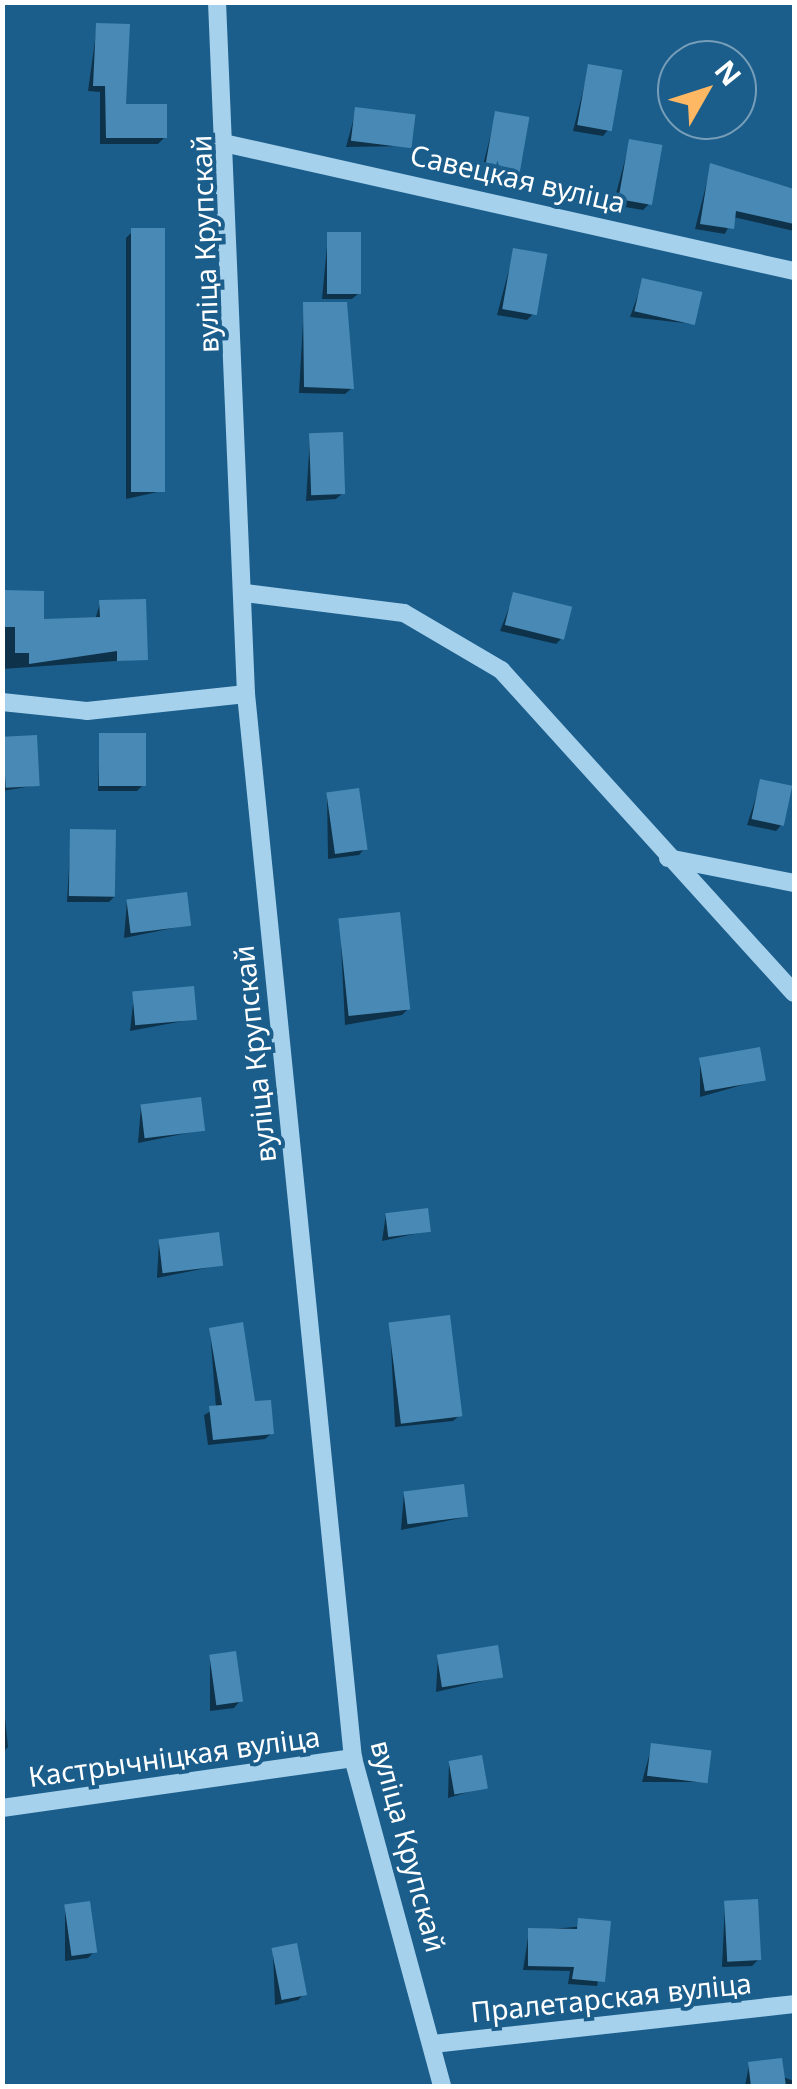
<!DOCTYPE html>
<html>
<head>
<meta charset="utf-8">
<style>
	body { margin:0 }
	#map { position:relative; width:797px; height:2089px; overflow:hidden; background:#1b5e8b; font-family:"Noto Sans",sans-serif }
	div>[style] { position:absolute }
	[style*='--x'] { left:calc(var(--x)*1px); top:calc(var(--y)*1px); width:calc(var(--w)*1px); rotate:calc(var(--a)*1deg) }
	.shadow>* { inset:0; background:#0007 }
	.building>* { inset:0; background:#488ab5; transform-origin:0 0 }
	.minor>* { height:18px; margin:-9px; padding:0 9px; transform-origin:9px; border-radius:9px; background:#a6d1ed }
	span { translate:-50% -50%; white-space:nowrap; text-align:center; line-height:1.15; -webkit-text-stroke:8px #1b5e8b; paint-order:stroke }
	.street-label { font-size:28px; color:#fff }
	.frame { position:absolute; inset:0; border:5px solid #fff; pointer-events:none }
	.north { position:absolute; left:657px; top:40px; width:100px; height:100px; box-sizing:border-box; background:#1b5e8b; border:2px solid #769eb9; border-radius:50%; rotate:51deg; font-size:28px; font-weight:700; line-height:40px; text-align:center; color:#fff }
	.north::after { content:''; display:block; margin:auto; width:35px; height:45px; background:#feb863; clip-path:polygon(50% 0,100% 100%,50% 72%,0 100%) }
</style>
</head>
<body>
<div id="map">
	<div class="shadow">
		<i style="clip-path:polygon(97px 26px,123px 107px,165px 137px,158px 144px,100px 144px,100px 92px,88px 91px)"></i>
		<i style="clip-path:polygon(589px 67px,609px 129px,603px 136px,573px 131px)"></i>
		<i style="clip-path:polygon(356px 110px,410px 146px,346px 147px)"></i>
		<i style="clip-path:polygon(496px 114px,516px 176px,509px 182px,480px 177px)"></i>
		<i style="clip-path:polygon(630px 141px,649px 204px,643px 210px,613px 205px)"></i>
		<i style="clip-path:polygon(711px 166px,794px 189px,794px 231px,733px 217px,725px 234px,695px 229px)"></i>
		<i style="clip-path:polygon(132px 232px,162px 491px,126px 499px,126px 238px)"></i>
		<i style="clip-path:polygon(328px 235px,359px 293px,352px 299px,322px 299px)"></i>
		<i style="clip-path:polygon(514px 251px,533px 314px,527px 320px,497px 315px)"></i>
		<i style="clip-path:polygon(643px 281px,693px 324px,630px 317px)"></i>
		<i style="clip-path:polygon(304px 305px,352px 388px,345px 394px,299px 393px)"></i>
		<i style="clip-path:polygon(310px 437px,343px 493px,336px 499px,306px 501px)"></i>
		<i style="clip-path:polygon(2px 593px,42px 622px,95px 620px,100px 603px,145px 659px,2px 669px)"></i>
		<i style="clip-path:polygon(514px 595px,563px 637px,556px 644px,500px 631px)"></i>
		<i style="clip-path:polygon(100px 736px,144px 784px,137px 791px,98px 791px)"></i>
		<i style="clip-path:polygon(35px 738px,38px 785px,2px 791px,2px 741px)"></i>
		<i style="clip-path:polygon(761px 782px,782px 824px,776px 831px,747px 825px)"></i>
		<i style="clip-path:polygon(327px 795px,365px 848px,359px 855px,328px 859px)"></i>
		<i style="clip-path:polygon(71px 832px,115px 896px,109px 902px,67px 902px)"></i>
		<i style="clip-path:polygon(127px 901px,188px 925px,124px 938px)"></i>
		<i style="clip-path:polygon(340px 922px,409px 1008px,402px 1015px,345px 1025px)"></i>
		<i style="clip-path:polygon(134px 995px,194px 1019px,130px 1031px)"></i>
		<i style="clip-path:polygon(700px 1061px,763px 1079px,700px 1097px)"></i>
		<i style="clip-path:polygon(141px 1106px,202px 1130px,138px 1143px)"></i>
		<i style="clip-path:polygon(386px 1214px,428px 1231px,382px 1241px)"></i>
		<i style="clip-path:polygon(159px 1241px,221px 1265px,157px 1278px)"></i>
		<i style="clip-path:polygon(390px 1326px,460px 1415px,453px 1421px,395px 1427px)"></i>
		<i style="clip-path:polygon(210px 1330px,272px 1433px,265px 1439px,208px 1445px,204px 1415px,216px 1408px)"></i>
		<i style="clip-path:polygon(404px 1493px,466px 1517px,401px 1530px)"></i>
		<i style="clip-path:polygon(438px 1656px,500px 1677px,436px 1692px)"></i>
		<i style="clip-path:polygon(210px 1657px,240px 1701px,234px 1708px,210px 1711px)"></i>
		<i style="clip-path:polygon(3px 1698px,8px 1747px,2px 1753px,2px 1699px)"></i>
		<i style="clip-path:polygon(652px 1745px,706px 1782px,642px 1782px)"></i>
		<i style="clip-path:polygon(449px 1763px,485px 1787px,448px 1798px)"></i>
		<i style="clip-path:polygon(725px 1903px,759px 1959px,752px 1966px,722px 1967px)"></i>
		<i style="clip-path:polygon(65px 1907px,94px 1952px,88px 1958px,65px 1961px)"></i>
		<i style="clip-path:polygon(608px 1924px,597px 1986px,568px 1984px,570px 1971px,523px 1970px,529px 1931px)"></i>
		<i style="clip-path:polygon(273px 1951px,304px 1994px,298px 2000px,275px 2005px)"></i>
		<i style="clip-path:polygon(749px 2065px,794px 2081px,794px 2086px,745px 2086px)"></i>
	</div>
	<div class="building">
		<i style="clip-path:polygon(96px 23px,130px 24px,126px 104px,167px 104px,167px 138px,106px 138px,105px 86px,93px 86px)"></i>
		<i style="left:588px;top:64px;width:35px;height:62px;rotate:10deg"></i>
		<i style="left:355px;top:107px;width:61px;height:34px;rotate:7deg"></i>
		<i style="left:495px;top:111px;width:35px;height:61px;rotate:10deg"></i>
		<i style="left:629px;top:139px;width:34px;height:61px;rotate:10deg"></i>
		<i style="clip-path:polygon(710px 163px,794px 189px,794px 224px,736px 211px,734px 229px,700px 224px)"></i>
		<i style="left:165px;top:228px;width:264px;height:34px;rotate:90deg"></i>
		<i style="left:327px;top:232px;width:34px;height:62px"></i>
		<i style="left:513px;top:248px;width:35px;height:62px;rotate:10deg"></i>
		<i style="left:642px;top:278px;width:62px;height:34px;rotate:13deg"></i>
		<i style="clip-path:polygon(303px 302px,347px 302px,354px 389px,304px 387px)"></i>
		<i style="left:343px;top:432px;width:62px;height:34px;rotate:88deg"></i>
		<i style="clip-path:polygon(2px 590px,44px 591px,44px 619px,100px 617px,99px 600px,146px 599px,148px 660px,117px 661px,117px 651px,29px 664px,29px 653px,15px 653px,15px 627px,2px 627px)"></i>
		<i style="left:513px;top:592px;width:61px;height:34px;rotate:14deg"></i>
		<i style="left:99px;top:733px;width:47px;height:53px"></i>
		<i style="left:37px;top:735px;width:51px;height:34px;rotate:87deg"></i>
		<i style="left:760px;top:779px;width:33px;height:41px;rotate:12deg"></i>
		<i style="left:359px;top:788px;width:62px;height:33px;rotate:82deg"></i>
		<i style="left:70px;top:829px;width:46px;height:67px;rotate:1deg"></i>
		<i style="left:187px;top:892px;width:34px;height:61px;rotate:83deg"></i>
		<i style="left:400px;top:912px;width:98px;height:62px;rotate:84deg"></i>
		<i style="left:194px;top:986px;width:34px;height:62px;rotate:85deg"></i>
		<i style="left:760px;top:1047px;width:34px;height:62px;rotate:80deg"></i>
		<i style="left:201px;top:1097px;width:34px;height:61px;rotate:83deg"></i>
		<i style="left:428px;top:1208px;width:24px;height:43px;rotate:83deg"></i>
		<i style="left:219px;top:1232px;width:34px;height:61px;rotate:83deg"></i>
		<i style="left:450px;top:1315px;width:102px;height:62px;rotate:83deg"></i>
		<i style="clip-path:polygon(243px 1322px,255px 1401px,271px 1400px,274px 1434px,213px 1440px,209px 1406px,222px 1405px,209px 1328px)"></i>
		<i style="left:464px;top:1484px;width:33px;height:61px;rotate:83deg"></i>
		<i style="left:498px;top:1645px;width:33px;height:62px;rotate:81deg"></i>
		<i style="left:236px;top:1651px;width:51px;height:27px;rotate:82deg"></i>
		<i style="left:651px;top:1743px;width:61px;height:33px;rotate:7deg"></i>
		<i style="left:482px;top:1755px;width:34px;height:34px;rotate:80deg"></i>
		<i style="left:758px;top:1899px;width:61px;height:34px;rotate:87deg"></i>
		<i style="left:90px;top:1901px;width:52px;height:26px;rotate:82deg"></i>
		<i style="clip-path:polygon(578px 1918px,611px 1921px,605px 1982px,572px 1979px,574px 1967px,528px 1966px,528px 1928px,577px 1929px)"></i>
		<i style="left:297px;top:1943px;width:53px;height:26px;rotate:79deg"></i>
		<i style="clip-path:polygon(782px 2058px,786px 2086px,751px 2086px,748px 2062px)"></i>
	</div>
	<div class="minor">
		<i style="--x:217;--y:2;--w:693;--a:87.6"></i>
		<i style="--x:246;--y:694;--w:1069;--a:84.26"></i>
		<i style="--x:353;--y:1758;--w:340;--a:74.8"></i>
		<i style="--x:228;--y:144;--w:580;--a:12.65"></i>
		<i style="--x:245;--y:593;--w:160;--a:7.2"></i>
		<i style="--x:404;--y:613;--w:113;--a:30.4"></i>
		<i style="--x:501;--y:670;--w:436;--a:47.8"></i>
		<i style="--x:2;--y:702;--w:85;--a:6"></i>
		<i style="--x:87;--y:711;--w:160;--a:-6.1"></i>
		<i style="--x:668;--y:858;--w:128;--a:11.2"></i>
		<i style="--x:2;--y:1808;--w:355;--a:-8.1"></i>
		<i style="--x:433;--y:2044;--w:363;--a:-6.3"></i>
	</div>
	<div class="street-label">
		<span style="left:518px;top:178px;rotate:13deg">Савецкая вуліца</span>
		<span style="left:204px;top:244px;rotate:-92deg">вуліца Крупскай</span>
		<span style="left:254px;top:1054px;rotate:-96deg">вуліца Крупскай</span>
		<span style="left:174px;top:1756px;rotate:-8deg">Кастрычніцкая вуліца</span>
		<span style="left:409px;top:1846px;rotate:75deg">вуліца Крупскай</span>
		<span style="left:611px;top:1997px;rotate:-6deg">Пралетарская вуліца</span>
	</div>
	<div class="frame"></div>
	<div class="north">N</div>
</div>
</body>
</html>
